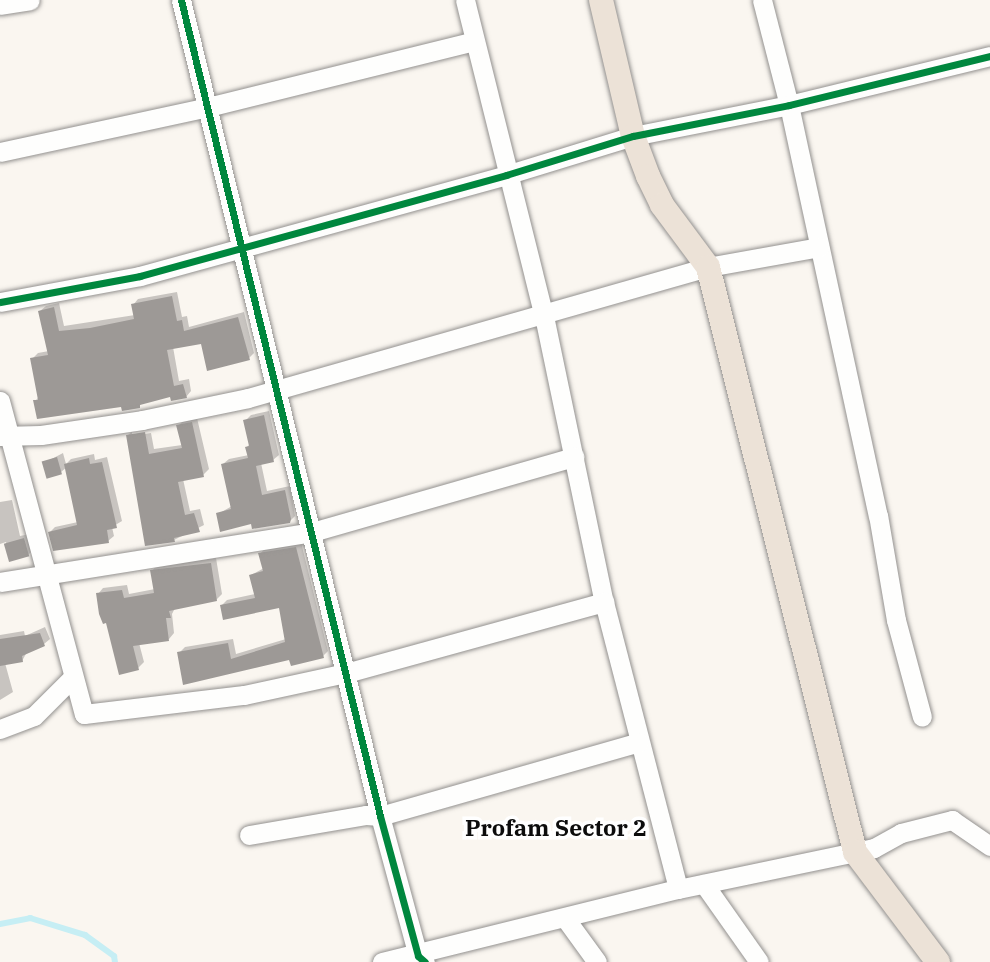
<!DOCTYPE html>
<html>
<head>
<meta charset="utf-8">
<style>
	body { margin:0 }
	#map { position:relative; width:990px; height:962px; overflow:hidden; background:#faf6f0; font-family:"IBM Plex Serif",serif }
	div>[style] { position:absolute }
	[style*='--x'] { left:calc(var(--x)*1px); top:calc(var(--y)*1px); width:calc(var(--w)*1px); rotate:calc(var(--a)*1deg) }
	.shadow>* { inset:0; background:#0003 }
	.stream>* { height:6px; margin:-3px; padding:0 3px; transform-origin:3px; border-radius:3px; background:#c6eef4 }
	.building>* { inset:0; background:#9d9996; transform-origin:0 0 }
	.roads { filter:drop-shadow(0 0 2px #93918f) drop-shadow(0 0 2px #93918f) }
	.minor>* { height:19px; margin:-9.5px; padding:0 9.5px; transform-origin:9.5px; border-radius:9.5px; background:#fefefd }
	.major>* { height:24px; margin:-12px; padding:0 12px; transform-origin:12px; border-radius:12px; background:#ece2d7 }
	.cycleway>* { height:7px; margin:-3.5px; padding:0 3.5px; transform-origin:3.5px; border-radius:3.5px; background:#00873e }
	span { translate:-50% -50%; white-space:nowrap; text-align:center; line-height:1.15; -webkit-text-stroke:7px #fff; paint-order:stroke }
	.neighbourhood-label { font-size:23px; color:#0c0c0c; font-weight:700 }
</style>
</head>
<body>
<div id="map">
	<div class="shadow">
		<i style="clip-path:polygon(177px 292px,182px 317px,187px 316px,189px 327px,244px 312px,254px 353px,249px 358px,202px 342px,173px 347px,179px 381px,189px 379px,191px 391px,186px 397px,171px 395px,143px 402px,139px 406px,35px 401px,39px 397px,32px 359px,38px 353px,49px 351px,40px 311px,46px 306px,59px 303px,64px 326px,135px 315px,133px 305px,138px 299px)"></i>
		<i style="clip-path:polygon(269px 411px,279px 455px,273px 460px,261px 463px,267px 491px,290px 486px,295px 516px,289px 522px,218px 514px,232px 506px,223px 464px,229px 459px,249px 455px,247px 447px,250px 444px,245px 421px,251px 415px)"></i>
		<i style="clip-path:polygon(197px 418px,209px 469px,203px 475px,183px 479px,190px 511px,200px 509px,204px 525px,174px 540px,128px 435px,134px 430px,150px 427px,132px 432px,132px 436px,151px 433px,154px 449px,182px 445px,178px 426px,184px 420px)"></i>
		<i style="clip-path:polygon(63px 453px,66px 464px,71px 459px,94px 454px,95px 460px,107px 457px,122px 521px,112px 527px,114px 536px,108px 541px,50px 532px,55px 527px,78px 522px,67px 467px,61px 472px,44px 463px)"></i>
		<i style="clip-path:polygon(12px 500px,20px 536px,30px 534px,34px 549px,28px 555px,9px 559px,6px 542px,0 544px,0 502px)"></i>
		<i style="clip-path:polygon(301px 542px,328px 651px,323px 656px,291px 658px,185px 683px,179px 653px,185px 647px,233px 639px,236px 654px,286px 639px,280px 606px,222px 605px,227px 600px,255px 594px,251px 575px,264px 568px,260px 554px,265px 548px)"></i>
		<i style="clip-path:polygon(216px 558px,222px 594px,216px 600px,175px 608px,172px 614px,174px 633px,169px 639px,139px 643px,144px 662px,138px 668px,98px 594px,103px 588px,127px 585px,129px 594px,155px 589px,152px 571px,157px 565px)"></i>
		<i style="clip-path:polygon(45px 627px,50px 639px,44px 644px,27px 652px,22px 661px,5px 663px,13px 692px,0 700px,0 635px,24px 631px,25px 636px)"></i>
	</div>
	<div class="stream">
		<i style="--x:0;--y:924;--w:31;--a:-11"></i>
		<i style="--x:30;--y:918;--w:58;--a:17.2"></i>
		<i style="--x:85;--y:935;--w:36;--a:36"></i>
		<i style="--x:114;--y:956;--w:6;--a:81"></i>
	</div>
	<div class="building">
		<i style="clip-path:polygon(172px 296px,177px 321px,182px 320px,184px 331px,238px 317px,250px 360px,207px 371px,201px 344px,167px 350px,174px 386px,183px 384px,187px 398px,171px 401px,170px 397px,140px 405px,140px 408px,122px 411px,121px 407px,37px 419px,33px 400px,38px 400px,30px 358px,48px 355px,38px 311px,54px 307px,59px 331px,90px 328px,134px 319px,131px 304px)"></i>
		<i style="clip-path:polygon(264px 415px,274px 462px,256px 466px,262px 495px,285px 490px,291px 519px,290px 523px,252px 529px,251px 524px,220px 532px,216px 513px,231px 509px,221px 464px,248px 458px,245px 447px,249px 446px,243px 420px)"></i>
		<i style="clip-path:polygon(192px 422px,204px 477px,178px 482px,185px 515px,194px 513px,200px 532px,174px 538px,175px 542px,145px 546px,126px 435px,145px 432px,149px 454px,182px 448px,176px 425px)"></i>
		<i style="left:57px;top:457px;width:18px;height:16px;rotate:74deg"></i>
		<i style="clip-path:polygon(89px 458px,90px 464px,102px 462px,117px 528px,107px 530px,109px 543px,53px 551px,48px 532px,77px 525px,64px 464px)"></i>
		<i style="left:24px;top:538px;width:19px;height:21px;rotate:74deg"></i>
		<i style="clip-path:polygon(296px 547px,324px 658px,291px 666px,289px 660px,183px 685px,177px 652px,228px 643px,231px 659px,285px 642px,279px 608px,223px 620px,220px 605px,255px 598px,249px 575px,263px 571px,258px 553px)"></i>
		<i style="clip-path:polygon(211px 563px,217px 601px,169px 611px,171px 618px,166px 618px,169px 641px,133px 646px,139px 670px,119px 675px,106px 623px,103px 624px,99px 614px,96px 593px,122px 590px,124px 598px,154px 593px,150px 570px)"></i>
		<i style="clip-path:polygon(40px 633px,45px 646px,22px 656px,23px 662px,0 666px,0 639px)"></i>
	</div>
	<div class="roads">
		<div class="minor">
			<i style="--x:181;--y:0;--w:840;--a:76.29"></i>
			<i style="--x:380;--y:816;--w:145;--a:74.8"></i>
			<i style="--x:418;--y:956;--w:9;--a:41"></i>
			<i style="--x:465;--y:0;--w:326;--a:76"></i>
			<i style="--x:544;--y:316;--w:292;--a:78.2"></i>
			<i style="--x:604;--y:602;--w:296;--a:75.5"></i>
			<i style="--x:762;--y:0;--w:108;--a:75.6"></i>
			<i style="--x:789;--y:105;--w:420;--a:77.8"></i>
			<i style="--x:878;--y:515;--w:107;--a:80.3"></i>
			<i style="--x:896;--y:620;--w:100;--a:75"></i>
			<i style="--x:0;--y:5;--w:30;--a:-9"></i>
			<i style="--x:0;--y:152;--w:213;--a:-12.2"></i>
			<i style="--x:208;--y:107;--w:274;--a:-13.9"></i>
			<i style="--x:0;--y:302;--w:142;--a:-10.5"></i>
			<i style="--x:140;--y:276;--w:380;--a:-15.4"></i>
			<i style="--x:506;--y:175;--w:133;--a:-17.1"></i>
			<i style="--x:633;--y:136;--w:159;--a:-11.2"></i>
			<i style="--x:789;--y:105;--w:207;--a:-13.7"></i>
			<i style="--x:0;--y:401;--w:324;--a:75"></i>
			<i style="--x:84;--y:714;--w:161;--a:-6.8"></i>
			<i style="--x:244;--y:695;--w:104;--a:-12.2"></i>
			<i style="--x:346;--y:673;--w:268;--a:-15.4"></i>
			<i style="--x:0;--y:436;--w:41;--a:-1.4"></i>
			<i style="--x:41;--y:435;--w:102;--a:-8.4"></i>
			<i style="--x:142;--y:420;--w:108;--a:-11.7"></i>
			<i style="--x:248;--y:398;--w:478;--a:-15.9"></i>
			<i style="--x:708;--y:267;--w:113;--a:-10.2"></i>
			<i style="--x:0;--y:582;--w:316;--a:-9.1"></i>
			<i style="--x:312;--y:532;--w:273;--a:-16"></i>
			<i style="--x:0;--y:729;--w:36;--a:-21"></i>
			<i style="--x:34;--y:716;--w:55;--a:-45"></i>
			<i style="--x:249;--y:835;--w:119;--a:-9.7"></i>
			<i style="--x:366;--y:815;--w:14;--a:4"></i>
			<i style="--x:380;--y:816;--w:269;--a:-15.9"></i>
			<i style="--x:704;--y:884;--w:95;--a:54.8"></i>
			<i style="--x:565;--y:918;--w:54;--a:54"></i>
			<i style="--x:382;--y:962;--w:305;--a:-13.9"></i>
			<i style="--x:678;--y:889;--w:200;--a:-11.8"></i>
			<i style="--x:874;--y:848;--w:31;--a:-29"></i>
			<i style="--x:901;--y:833;--w:53;--a:-14.3"></i>
			<i style="--x:952;--y:820;--w:46;--a:34.4"></i>
		</div>
		<div class="major">
			<i style="--x:601;--y:0;--w:140;--a:76.8"></i>
			<i style="--x:633;--y:136;--w:43;--a:69.4"></i>
			<i style="--x:648;--y:176;--w:32;--a:64"></i>
			<i style="--x:662;--y:205;--w:77;--a:53.4"></i>
			<i style="--x:708;--y:267;--w:603;--a:75.89"></i>
			<i style="--x:855;--y:852;--w:138;--a:53"></i>
		</div>
	</div>
	<div class="cycleway">
		<i style="--x:181;--y:0;--w:840;--a:76.29"></i>
		<i style="--x:380;--y:816;--w:145;--a:74.8"></i>
		<i style="--x:418;--y:956;--w:9;--a:41"></i>
		<i style="--x:0;--y:302;--w:142;--a:-10.5"></i>
		<i style="--x:140;--y:276;--w:380;--a:-15.4"></i>
		<i style="--x:506;--y:175;--w:133;--a:-17.1"></i>
		<i style="--x:633;--y:136;--w:159;--a:-11.2"></i>
		<i style="--x:789;--y:105;--w:207;--a:-13.7"></i>
	</div>
	<div class="neighbourhood-label">
		<span style="left:556px;top:827px">Profam Sector 2</span>
	</div>
</div>
</body>
</html>
